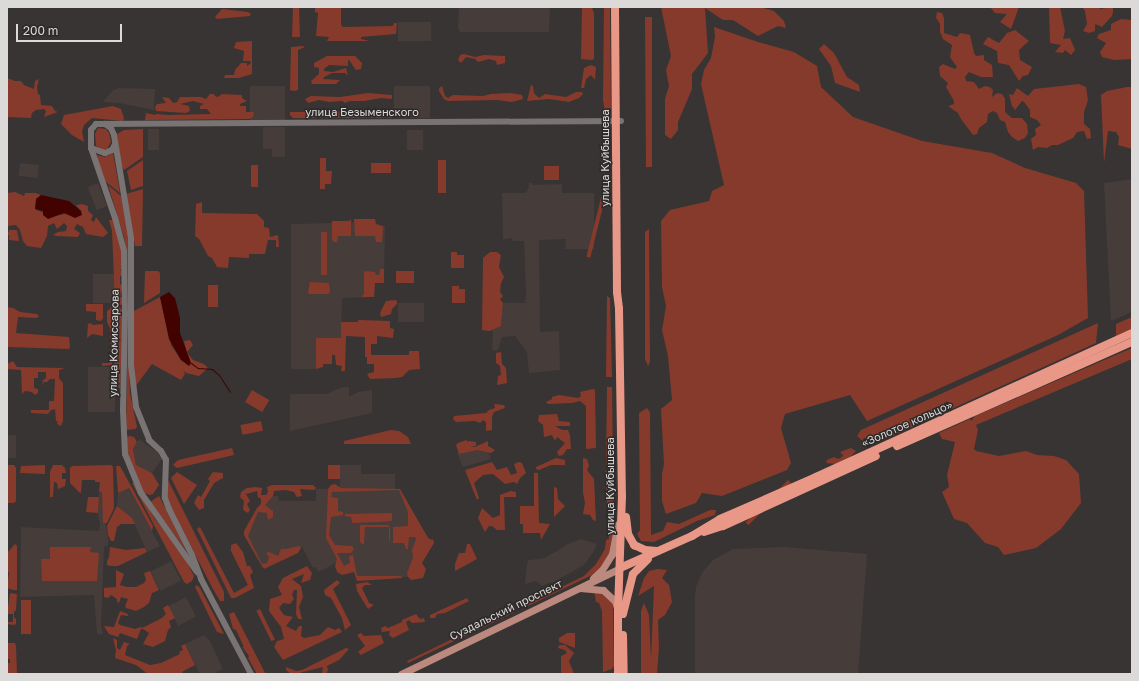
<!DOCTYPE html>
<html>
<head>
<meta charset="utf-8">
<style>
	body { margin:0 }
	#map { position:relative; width:1139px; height:681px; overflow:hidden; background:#373433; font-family:"Golos Text",sans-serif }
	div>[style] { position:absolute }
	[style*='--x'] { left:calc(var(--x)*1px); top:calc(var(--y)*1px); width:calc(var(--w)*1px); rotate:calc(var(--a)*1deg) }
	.built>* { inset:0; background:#463c39; transform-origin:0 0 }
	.green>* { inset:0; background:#863a2c; transform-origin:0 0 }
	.water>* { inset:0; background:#420300 }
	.stream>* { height:1px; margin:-0.5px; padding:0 0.5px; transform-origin:0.5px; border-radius:0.5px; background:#420300 }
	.secondary>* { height:6px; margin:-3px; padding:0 3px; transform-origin:3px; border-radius:3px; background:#797473 }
	.primary>* { height:7px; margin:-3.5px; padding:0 3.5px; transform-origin:3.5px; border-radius:3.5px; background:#bc897e }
	.highway>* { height:8px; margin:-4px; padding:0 4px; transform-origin:4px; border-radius:4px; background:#e99786 }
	span { translate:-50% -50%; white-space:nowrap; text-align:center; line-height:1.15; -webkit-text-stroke:3px #2d2a29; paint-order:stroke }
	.street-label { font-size:11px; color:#dcd9d9 }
	.frame { position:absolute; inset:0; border:8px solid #dcd9d9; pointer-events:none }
	.scale { position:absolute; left:16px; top:24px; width:106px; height:18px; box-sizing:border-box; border:2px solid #dcd9d9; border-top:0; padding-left:5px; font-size:12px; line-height:14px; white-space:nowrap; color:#dcd9d9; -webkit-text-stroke:3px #2d2a29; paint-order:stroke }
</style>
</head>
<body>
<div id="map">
	<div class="built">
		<i style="clip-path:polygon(459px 7px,550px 7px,549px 32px,460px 32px,458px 28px)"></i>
		<i style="left:398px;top:22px;width:33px;height:19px"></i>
		<i style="left:250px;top:86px;width:35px;height:34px"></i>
		<i style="left:394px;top:86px;width:36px;height:32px"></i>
		<i style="clip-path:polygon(119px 88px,155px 89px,154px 110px,119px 103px,103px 102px,112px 91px)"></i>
		<i style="clip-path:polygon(263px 127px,285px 127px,285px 157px,272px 157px,272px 149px,263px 149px)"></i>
		<i style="left:148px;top:129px;width:11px;height:21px"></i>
		<i style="left:407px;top:130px;width:16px;height:20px"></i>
		<i style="left:20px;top:163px;width:19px;height:13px;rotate:6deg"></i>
		<i style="clip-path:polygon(1132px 179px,1132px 312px,1111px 321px,1104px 183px)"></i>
		<i style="left:98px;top:183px;width:25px;height:11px;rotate:69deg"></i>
		<i style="clip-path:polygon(529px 183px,532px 183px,533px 185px,562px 184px,562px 193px,594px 193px,594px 249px,565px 249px,566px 239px,539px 240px,540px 332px,559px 331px,560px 370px,529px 373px,527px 352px,515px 336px,502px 337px,498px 350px,492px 350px,493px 329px,501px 326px,503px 303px,525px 303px,526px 294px,524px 241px,513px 241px,512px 238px,503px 239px,502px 193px,525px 193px,528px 190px)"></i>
		<i style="clip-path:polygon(368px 222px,369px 227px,385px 226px,384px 283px,375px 283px,374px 297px,342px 298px,341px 338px,316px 338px,316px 369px,291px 369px,291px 224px)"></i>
		<i style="left:93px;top:274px;width:23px;height:29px"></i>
		<i style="left:398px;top:303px;width:26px;height:19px"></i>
		<i style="left:88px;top:367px;width:27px;height:45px"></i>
		<i style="clip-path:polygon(343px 387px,349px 387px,349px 397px,358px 392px,372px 390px,372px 413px,290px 431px,290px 394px,326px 394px)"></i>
		<i style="left:7px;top:435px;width:9px;height:23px"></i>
		<i style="clip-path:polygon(139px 439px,158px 453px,162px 459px,152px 473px,136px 465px,133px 449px)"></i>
		<i style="clip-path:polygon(470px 449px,488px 450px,491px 459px,463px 467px,457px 453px)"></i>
		<i style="clip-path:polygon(340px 465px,361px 465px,361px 474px,395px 474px,395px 489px,400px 489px,428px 538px,408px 577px,357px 581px,353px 568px,344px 572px,338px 562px,318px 572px,316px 567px,313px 568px,302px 547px,262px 568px,244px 535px,267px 496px,278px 496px,279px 501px,316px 501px,316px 489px,340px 489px)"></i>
		<i style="clip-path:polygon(128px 487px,160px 546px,147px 552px,132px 518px,117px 506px,118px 493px)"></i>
		<i style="clip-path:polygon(99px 491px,105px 491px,104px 512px,108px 539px,108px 545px,104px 547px,101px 627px,103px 634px,97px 634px,94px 595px,20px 597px,21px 527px,99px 531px,100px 523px,98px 518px)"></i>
		<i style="clip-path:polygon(581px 539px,597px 544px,594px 551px,584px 565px,552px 583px,551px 582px,542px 586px,536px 581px,525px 584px,527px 563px,529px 560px,545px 558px,568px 544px)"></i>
		<i style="clip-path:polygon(784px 547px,867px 554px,858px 674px,695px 674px,695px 597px,696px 587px,702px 573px,713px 560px,733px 549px)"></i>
		<i style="left:171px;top:561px;width:22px;height:23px;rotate:63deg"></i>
		<i style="left:186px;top:597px;width:22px;height:20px;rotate:63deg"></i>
		<i style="clip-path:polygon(204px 635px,210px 641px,223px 669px,212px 674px,200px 674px,185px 644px)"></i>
	</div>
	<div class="green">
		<i style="clip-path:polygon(293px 7px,299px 7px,300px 37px,292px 37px)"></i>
		<i style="clip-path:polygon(315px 7px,341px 7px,341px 25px,343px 27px,393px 26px,394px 23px,397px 23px,396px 34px,361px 37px,361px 39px,370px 41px,327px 41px,329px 37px,316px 36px,318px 13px,315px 12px)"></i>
		<i style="clip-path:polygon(582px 7px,592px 8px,594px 13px,594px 59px,592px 60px,581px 59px)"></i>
		<i style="clip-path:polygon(604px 7px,610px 7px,611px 108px,605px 111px,603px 100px)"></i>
		<i style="clip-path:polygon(661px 7px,760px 7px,774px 11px,784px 21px,786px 28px,778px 26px,758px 36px,733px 20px,723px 20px,705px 8px,708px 53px,692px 74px,692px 89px,678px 122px,678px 130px,671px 139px,665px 135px,665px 99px,669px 86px,666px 70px,671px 56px)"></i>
		<i style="clip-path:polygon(990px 7px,1019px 7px,1011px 29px,1000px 22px,1007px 14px,995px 13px)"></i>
		<i style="clip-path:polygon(1049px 7px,1060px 7px,1065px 31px,1063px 39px,1070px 38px,1075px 50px,1071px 55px,1065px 50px,1063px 53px,1055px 52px,1061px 45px,1050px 43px)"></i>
		<i style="clip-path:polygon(1082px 7px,1099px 7px,1100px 9px,1113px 7px,1113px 12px,1112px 16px,1102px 27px,1095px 24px,1095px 31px,1089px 33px,1083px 31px,1087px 24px,1085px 11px)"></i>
		<i style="clip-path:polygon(222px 9px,248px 12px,251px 14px,250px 16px,217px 19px,215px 17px)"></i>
		<i style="clip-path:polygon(937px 12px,942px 13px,944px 18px,944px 33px,957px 37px,960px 33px,970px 35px,974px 53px,976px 56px,984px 55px,984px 60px,992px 65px,993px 77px,981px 77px,969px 72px,965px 77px,966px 81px,974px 82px,979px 89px,985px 86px,990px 87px,993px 90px,992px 97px,997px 93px,1002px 94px,1005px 99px,1005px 112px,1012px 118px,1022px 118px,1027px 124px,1028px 133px,1025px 138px,1018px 141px,1012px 137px,1008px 132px,1005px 122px,1000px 120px,997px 113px,993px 111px,988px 114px,987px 122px,979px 128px,977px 134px,973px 135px,961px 119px,958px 113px,948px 106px,954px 104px,954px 101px,946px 87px,948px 83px,940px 76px,939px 67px,943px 64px,955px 69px,957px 67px,950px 57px,952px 45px,943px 39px,940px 32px,940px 24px,936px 18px)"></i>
		<i style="clip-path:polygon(645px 17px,652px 17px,652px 167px,646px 167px)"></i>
		<i style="clip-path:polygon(1121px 19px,1132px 20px,1132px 59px,1114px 60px,1102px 57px,1100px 52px,1106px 43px,1097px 38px,1099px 34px,1111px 30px,1111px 24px)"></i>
		<i style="clip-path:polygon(714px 27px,758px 42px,794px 52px,817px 66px,821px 87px,853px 117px,922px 141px,992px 153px,1025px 168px,1076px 183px,1084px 191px,1088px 318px,1058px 335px,867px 421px,850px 395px,785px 414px,781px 428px,791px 463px,787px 470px,722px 496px,702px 493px,696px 503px,666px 514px,662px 501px,662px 474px,664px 464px,661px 409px,672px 400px,668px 356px,662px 330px,666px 306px,662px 287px,661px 221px,670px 210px,709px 201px,712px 191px,724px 185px,701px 84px,704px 70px,711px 58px,715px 37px)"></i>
		<i style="clip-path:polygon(1015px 30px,1029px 41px,1019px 50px,1020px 60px,1032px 67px,1028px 75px,1023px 76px,1019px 81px,1009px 65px,998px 63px,997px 51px,983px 44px,988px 37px,999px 43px,1007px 33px)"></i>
		<i style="clip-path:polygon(252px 41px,252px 74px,239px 78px,224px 78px,225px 75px,234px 75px,235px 70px,241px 63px,247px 63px,247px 66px,251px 63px,250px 61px,243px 61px,244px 51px,234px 48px,236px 42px)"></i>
		<i style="clip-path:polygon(824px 44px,834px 53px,847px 77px,859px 85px,860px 92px,835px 83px,831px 66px,819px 49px)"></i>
		<i style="clip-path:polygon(303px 46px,305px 47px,298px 50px,298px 90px,294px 91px,290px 90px,291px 47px)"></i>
		<i style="clip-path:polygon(464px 54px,475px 57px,484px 55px,505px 56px,505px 63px,497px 65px,496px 61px,489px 59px,478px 62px,475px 59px,466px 57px,461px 63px,458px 60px,460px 55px)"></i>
		<i style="clip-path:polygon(327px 56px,355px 56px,362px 63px,361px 69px,356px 70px,349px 60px,348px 60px,348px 66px,329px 65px,324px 69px,324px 71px,333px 72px,346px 68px,348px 76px,345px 73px,332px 73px,324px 77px,323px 79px,340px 80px,336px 84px,312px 84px,311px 81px,319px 74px,319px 68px,314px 67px,314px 63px)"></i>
		<i style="clip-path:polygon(591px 65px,596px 67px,595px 80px,591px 75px,586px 79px,584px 88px,581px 88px,584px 68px)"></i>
		<i style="clip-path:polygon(7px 78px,15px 81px,21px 81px,24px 85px,34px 89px,35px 81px,39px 79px,37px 87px,38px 94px,40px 95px,41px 105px,52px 106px,55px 111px,58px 112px,44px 117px,46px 111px,44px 109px,36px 110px,32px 113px,31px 118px,7px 117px)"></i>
		<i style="clip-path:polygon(1079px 84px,1086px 87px,1088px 100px,1084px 112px,1084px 124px,1090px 129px,1091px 138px,1087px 139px,1084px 131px,1077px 132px,1073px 138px,1058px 145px,1052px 145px,1047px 148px,1038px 147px,1033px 150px,1031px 139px,1036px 135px,1035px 129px,1041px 125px,1037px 120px,1030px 117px,1030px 110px,1024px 102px,1022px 101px,1015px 110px,1012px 106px,1009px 94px,1013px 95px,1017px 88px,1028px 96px,1034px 89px)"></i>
		<i style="clip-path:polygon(531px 85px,533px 86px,534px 93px,539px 98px,545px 94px,566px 97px,576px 92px,582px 92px,583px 94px,579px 98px,569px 102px,549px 99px,527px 101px)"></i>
		<i style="clip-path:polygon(442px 86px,445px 96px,448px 98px,453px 95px,483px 96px,491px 94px,511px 93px,522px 95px,523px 99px,512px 102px,497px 100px,448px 101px,444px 99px,439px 91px,439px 88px)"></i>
		<i style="clip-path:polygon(1127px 87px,1132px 87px,1132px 149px,1118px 145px,1119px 137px,1116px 132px,1108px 131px,1104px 163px,1101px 95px,1107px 91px)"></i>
		<i style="clip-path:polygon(368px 93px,392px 95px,392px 98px,391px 99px,381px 98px,364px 101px,350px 101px,345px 103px,342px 101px,329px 102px,319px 100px,308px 103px,305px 99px,311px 96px,340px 97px)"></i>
		<i style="clip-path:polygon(210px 94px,214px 94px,215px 96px,218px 97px,222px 94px,242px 95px,242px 98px,247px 101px,240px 104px,240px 106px,246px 106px,246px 112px,254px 112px,253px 117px,249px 119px,145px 120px,146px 113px,155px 115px,156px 114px,168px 115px,211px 114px,207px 109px,200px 109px,200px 106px,204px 104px,193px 101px,180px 104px,189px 106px,190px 111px,186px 113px,156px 111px,155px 107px,157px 104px,166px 103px,162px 97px,169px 98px,173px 103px,177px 102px,180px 97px,201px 97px,206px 99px)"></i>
		<i style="clip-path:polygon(113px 106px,121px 109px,124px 118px,123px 121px,92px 118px,84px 125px,82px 131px,84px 142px,72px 135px,61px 124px,64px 115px)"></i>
		<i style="clip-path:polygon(392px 111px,392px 118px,293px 118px,290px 115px,290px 112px,293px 112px)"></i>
		<i style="clip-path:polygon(98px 128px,106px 129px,109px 133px,111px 142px,107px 149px,103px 150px,96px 146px,95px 134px)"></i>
		<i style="clip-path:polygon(143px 129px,143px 157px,124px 170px,121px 165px,117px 134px,124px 130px)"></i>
		<i style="clip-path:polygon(604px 129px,607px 129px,607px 170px,603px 170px)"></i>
		<i style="clip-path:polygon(113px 153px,120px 193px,106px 182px,99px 166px,97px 155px,105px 157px)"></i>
		<i style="clip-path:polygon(320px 158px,326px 158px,326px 171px,332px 171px,331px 184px,325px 184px,325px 189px,320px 189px)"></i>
		<i style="clip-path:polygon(143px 160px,143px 186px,131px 190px,127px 171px)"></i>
		<i style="left:438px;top:160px;width:8px;height:33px"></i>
		<i style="left:371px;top:163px;width:20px;height:10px"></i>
		<i style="left:251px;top:165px;width:7px;height:22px"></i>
		<i style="left:544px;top:166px;width:15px;height:14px"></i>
		<i style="left:605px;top:182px;width:4px;height:77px;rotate:14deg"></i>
		<i style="clip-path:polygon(108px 185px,121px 196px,127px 225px,130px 249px,128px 306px,127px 256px,124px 237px)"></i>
		<i style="clip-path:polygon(143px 189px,142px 246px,135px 246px,126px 194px)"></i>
		<i style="clip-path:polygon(15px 192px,24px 196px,25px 193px,36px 193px,41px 195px,36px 199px,36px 210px,54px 216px,81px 211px,76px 205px,82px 204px,88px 206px,88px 211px,93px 215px,91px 220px,94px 222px,96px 217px,108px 233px,103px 237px,86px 234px,83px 227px,77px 224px,74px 229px,80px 233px,78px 237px,56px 236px,53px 235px,58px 232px,66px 231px,67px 226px,64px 223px,57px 229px,54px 223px,48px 226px,47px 236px,41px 248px,27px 246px,23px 241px,20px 230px,16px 225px,8px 226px,8px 231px,9px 233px,9px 230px,17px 230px,19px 241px,9px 240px,9px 235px,7px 235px,7px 193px)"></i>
		<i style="clip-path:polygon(202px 202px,202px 213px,257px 214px,264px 221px,264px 227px,269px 228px,270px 237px,278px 235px,279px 247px,276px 247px,276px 240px,268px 240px,265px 254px,249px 254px,249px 258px,229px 257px,228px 268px,217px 267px,212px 258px,208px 256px,199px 239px,195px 236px,196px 204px)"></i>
		<i style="clip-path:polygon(351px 219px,351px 236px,338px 236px,337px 242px,333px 242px,332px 239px,332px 221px,349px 221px)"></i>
		<i style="clip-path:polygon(354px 219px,375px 219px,376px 224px,383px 226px,382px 242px,376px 242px,375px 236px,355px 236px)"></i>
		<i style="clip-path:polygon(109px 220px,114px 220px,122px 248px,123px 267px,120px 271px,123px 271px,123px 275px,120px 276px,120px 284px,123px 286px,123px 290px,121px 292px,120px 297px,124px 298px,124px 302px,121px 305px,115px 304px,112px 231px)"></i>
		<i style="clip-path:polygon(649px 229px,650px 362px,648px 366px,645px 359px,645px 232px)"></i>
		<i style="left:321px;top:232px;width:6px;height:43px"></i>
		<i style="clip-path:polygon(451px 252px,457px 252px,457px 255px,464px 255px,464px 268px,451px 268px)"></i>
		<i style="clip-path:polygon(490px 252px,497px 252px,501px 255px,499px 267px,504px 277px,501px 283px,500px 292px,503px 296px,500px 299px,503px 303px,501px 326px,490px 331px,482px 330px,483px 258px)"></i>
		<i style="clip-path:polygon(380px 269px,384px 269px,384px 283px,375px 283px,374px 297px,361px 297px,364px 294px,364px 271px,375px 272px,376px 275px,379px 275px)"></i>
		<i style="clip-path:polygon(145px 271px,158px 271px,160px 273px,160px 293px,144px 303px)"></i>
		<i style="left:396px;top:271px;width:18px;height:12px"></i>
		<i style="clip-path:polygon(310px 282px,329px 283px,330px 292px,328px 294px,309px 294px,308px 292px)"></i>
		<i style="left:208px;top:285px;width:10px;height:22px"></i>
		<i style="clip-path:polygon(452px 286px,459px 286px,459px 289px,465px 289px,465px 303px,452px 303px)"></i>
		<i style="clip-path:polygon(607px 296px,610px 298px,612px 377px,606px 377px)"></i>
		<i style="clip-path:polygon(160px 297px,171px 345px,181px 360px,191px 363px,187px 354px,184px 341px,190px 340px,193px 345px,187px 352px,193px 360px,204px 364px,208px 368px,199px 376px,186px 373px,183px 370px,185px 374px,181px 380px,152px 364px,135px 387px,133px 375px,134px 311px)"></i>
		<i style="clip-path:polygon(395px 300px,397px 301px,397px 304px,392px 309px,391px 314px,381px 317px,380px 313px,386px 301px)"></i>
		<i style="clip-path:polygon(86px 304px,103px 304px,103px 318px,101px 321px,96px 320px,96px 312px,86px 311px)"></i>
		<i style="clip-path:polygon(7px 307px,13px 308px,20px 312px,37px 314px,39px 316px,37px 318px,18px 317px,16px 333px,69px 337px,70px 347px,69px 349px,8px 347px)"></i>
		<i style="clip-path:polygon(111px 308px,113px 308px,112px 365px,102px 366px,102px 363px,109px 363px,111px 358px,110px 328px,107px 322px,107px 311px)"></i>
		<i style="clip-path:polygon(115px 308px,120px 308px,123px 311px,120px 388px,114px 388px)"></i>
		<i style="clip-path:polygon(128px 314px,130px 314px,129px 371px,130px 393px,137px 427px,135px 429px,126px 430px)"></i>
		<i style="clip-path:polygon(1132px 317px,1132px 329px,1116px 336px,1116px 324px)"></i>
		<i style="clip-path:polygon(359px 320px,390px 321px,390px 328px,394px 329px,393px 338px,377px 336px,377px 344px,371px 344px,371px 355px,409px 355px,409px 351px,419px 351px,420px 369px,409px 370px,402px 377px,396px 378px,370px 379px,367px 374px,374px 372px,374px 364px,367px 364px,367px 357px,365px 357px,365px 337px,346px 336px,345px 371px,341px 371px,342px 366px,336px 365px,335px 355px,332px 355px,332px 364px,323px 364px,323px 367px,316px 369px,316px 338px,341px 338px,341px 322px,357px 322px)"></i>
		<i style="clip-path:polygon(91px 323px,92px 325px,103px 324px,103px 336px,92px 334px,87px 338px,88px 324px)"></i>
		<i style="clip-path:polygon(1098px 323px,1096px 343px,879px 442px,864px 442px,857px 436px,861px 430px)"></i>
		<i style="clip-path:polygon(1132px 348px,1132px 359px,976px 425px,978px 430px,974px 449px,976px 451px,999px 456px,1026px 451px,1037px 455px,1054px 456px,1066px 460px,1079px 474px,1081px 503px,1061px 529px,1036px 548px,1004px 555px,998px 547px,985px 543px,967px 523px,954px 519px,942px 492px,949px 487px,947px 475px,955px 442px,942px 439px,939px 433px,970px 419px,971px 421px,975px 416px)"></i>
		<i style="clip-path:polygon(501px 352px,502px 364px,506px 368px,507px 383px,497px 385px,498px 376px,501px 375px,500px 366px,496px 363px,496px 353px)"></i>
		<i style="clip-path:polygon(13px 361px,17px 367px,65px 368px,59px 370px,59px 378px,63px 383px,63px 421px,61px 426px,57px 424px,58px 421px,56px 421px,55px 409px,51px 410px,48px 414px,31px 413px,31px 410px,49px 410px,49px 401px,54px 401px,55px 379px,50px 379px,47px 382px,44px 382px,42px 386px,43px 380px,46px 378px,46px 372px,38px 372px,38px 378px,34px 378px,34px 388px,38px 389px,38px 393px,35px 395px,32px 392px,25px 391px,22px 394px,21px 370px,7px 369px,7px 364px)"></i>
		<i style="clip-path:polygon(607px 387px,612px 387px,613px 465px,606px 465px)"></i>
		<i style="clip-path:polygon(593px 389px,595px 390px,596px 448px,586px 449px,586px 406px,580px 401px,572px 403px,548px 404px,546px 402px,552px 399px,552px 397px,559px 395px,578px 398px,581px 396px,580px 392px)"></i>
		<i style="left:252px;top:390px;width:20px;height:14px;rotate:30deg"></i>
		<i style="clip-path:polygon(494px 404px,504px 405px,505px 408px,494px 412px,492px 417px,492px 430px,486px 431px,486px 422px,483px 420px,480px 423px,475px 421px,456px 422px,453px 419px,454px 416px,486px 413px,489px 410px,495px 408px)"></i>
		<i style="clip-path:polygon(647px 408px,650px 412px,651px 535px,663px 531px,667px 522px,679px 524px,710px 510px,716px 510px,715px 515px,697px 521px,654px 542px,641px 541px,637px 534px,640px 530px,639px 413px)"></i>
		<i style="clip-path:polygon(557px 414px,559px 421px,570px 422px,570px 426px,555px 426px,562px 430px,568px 430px,570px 435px,571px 449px,567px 449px,563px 455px,559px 456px,557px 452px,565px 443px,557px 437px,555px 441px,552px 435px,544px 437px,543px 425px,538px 421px,539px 415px)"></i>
		<i style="left:261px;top:421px;width:10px;height:21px;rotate:79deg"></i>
		<i style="clip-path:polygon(391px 430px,399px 431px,408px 437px,411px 444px,344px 444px,344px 441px)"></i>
		<i style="clip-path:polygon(130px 436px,134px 437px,137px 442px,133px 449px,136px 465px,152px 473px,159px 485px,153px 494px,150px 495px,144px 493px,137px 478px,125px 446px,126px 437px)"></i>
		<i style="clip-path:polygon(467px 440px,468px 444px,468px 441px,476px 442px,476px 446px,470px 446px,475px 447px,488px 441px,488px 446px,495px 450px,491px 453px,477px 450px,459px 454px,456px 445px,458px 443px)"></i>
		<i style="clip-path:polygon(232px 448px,234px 455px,177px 468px,173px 465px,178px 460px)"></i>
		<i style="clip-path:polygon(851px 448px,856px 451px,850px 457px,836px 464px,826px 463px,827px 460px,834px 457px,838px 459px,842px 457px,843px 455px,840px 452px)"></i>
		<i style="clip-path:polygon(556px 458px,565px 460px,565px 465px,551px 465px,539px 470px,536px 469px,536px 467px)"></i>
		<i style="clip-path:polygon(583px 458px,587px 459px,589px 466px,587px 470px,594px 479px,596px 521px,593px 520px,590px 515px,583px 514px,585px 503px,583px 493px)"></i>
		<i style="clip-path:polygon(492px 462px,497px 470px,507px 467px,511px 475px,517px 473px,514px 464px,519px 462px,522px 463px,526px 473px,520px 478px,517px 484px,514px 482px,505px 484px,493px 474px,483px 475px,474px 483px,479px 498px,477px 500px,465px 470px)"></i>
		<i style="clip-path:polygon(7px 465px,14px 465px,16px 468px,16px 501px,14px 503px,8px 503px)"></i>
		<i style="clip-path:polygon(45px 465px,45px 474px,20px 473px,21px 466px)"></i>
		<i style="clip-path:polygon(53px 465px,62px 465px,65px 468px,66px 473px,62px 473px,62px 479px,66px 479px,65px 486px,58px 489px,57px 483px,54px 482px,53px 497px,50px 497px,50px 472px)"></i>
		<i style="clip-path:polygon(111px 465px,113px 467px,114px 508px,107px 523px,103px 523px,102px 492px,99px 491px,100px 482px,95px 482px,95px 480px,82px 480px,81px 493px,79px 492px,70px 483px,70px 468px,72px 466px)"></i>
		<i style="left:328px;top:465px;width:12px;height:14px"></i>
		<i style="clip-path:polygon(116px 466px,120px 466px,153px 526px,152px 531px,129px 488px,118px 493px)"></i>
		<i style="clip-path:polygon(613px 470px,614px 539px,609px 556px,603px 566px,592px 575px,528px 606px,527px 604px,584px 576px,596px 564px,605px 549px,606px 540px,609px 539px,605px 471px)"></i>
		<i style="clip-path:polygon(177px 472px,197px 485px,184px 504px,171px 478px)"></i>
		<i style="clip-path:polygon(213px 472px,223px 473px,223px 478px,214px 483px,204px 500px,204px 508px,199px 510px,194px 503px,198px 495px,201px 497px,210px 481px,208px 479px)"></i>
		<i style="clip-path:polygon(534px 473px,538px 473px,539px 523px,550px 524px,541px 540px,540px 533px,523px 533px,523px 524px,520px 524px,520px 506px,534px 506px)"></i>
		<i style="clip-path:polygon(168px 480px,224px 592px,224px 601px,220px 601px,213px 589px,170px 506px,167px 494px)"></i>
		<i style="left:788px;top:480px;width:4px;height:60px;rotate:45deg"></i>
		<i style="clip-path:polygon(132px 483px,134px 483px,155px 519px,181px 551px,194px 576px,192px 581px,187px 584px,184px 582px)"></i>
		<i style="clip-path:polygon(335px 484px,341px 488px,400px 489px,428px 538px,432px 540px,433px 539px,434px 543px,422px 563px,426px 569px,423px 578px,411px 580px,408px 577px,407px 573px,413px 558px,412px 550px,416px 539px,415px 537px,409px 537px,408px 549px,406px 549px,404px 543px,393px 543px,393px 527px,408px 526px,408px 512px,399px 490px,332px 492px,331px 497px,338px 498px,338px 511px,343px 512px,343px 515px,331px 517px,329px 535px,335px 545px,352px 546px,354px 549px,351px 553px,337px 553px,344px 566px,350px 563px,349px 556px,353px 555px,357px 576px,401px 576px,402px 578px,357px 581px,354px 572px,342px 575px,337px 572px,335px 566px,337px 559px,326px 538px,328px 489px,331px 485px)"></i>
		<i style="clip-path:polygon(272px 485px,313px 485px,316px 488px,314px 490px,300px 489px,302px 496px,297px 497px,294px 492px,286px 490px,274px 491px,273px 496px,265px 505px,273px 511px,273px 517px,268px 520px,267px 513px,258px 512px,248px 536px,262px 564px,267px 563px,269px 557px,266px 553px,269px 552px,278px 556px,281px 549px,286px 549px,299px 546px,301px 548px,298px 553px,264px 569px,244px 535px,244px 531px,257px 508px,261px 504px,261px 499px,258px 497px,257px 491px,246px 494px,250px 501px,247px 504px,250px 510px,248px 513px,243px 510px,244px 501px,240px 497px,241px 492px,247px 488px,255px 487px,262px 488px,261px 495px,266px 495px,268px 492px,267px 487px)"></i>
		<i style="clip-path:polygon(554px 487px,557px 488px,558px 499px,565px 506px,554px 517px)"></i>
		<i style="clip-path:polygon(511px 491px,516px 492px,516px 497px,504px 497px,505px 530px,497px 530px,492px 526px,489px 526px,485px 532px,478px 518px,482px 508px,493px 518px,500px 515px,500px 495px)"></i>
		<i style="clip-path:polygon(159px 496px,171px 519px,189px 554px,150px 502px)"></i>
		<i style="clip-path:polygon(88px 497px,99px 497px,98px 513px,86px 512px)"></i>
		<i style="clip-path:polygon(117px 506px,132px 518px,135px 524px,121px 524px,117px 527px,114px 541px,111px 541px,108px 535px,107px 526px)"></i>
		<i style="clip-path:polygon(392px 513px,392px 521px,379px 522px,352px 523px,351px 517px,345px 516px,345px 514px)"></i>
		<i style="clip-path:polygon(360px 525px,389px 525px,390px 528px,390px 540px,389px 541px,389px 527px,365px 527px,364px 544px,362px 544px,360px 542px)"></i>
		<i style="clip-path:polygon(200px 527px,234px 593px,248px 585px,231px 551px,231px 545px,236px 543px,243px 552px,247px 566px,250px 566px,253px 572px,250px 575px,254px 588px,235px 598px,231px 598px,197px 529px)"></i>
		<i style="clip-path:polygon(15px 544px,17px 546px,17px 590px,13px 590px,7px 588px,9px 573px,7px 569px,7px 553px)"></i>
		<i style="clip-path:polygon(467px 544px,470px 544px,477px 559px,455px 571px,455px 564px,459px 553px,465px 553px)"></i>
		<i style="clip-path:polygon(50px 547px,91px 547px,90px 552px,99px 553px,97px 581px,42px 581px,41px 559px,50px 559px)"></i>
		<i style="clip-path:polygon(110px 547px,126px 550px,145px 548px,147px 552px,118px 566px,110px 566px,107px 565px,107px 561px,109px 557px)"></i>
		<i style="clip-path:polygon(307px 566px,312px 573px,310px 580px,301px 583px,304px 574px,292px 579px,301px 586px,303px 597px,299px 607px,302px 619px,298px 619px,296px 614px,297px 590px,294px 590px,292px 595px,294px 599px,290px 604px,283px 603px,279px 608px,284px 615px,293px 617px,286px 626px,296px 631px,299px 626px,302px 626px,301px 636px,304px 638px,320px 635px,328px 627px,335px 630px,339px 628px,342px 632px,283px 660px,274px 647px,277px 641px,284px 639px,281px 627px,269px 611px,270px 599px,282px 595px,278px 587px,283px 578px)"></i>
		<i style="clip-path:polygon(657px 569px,667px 570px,662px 578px,669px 585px,672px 602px,665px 615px,658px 620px,659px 647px,657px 674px,641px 674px,641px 611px,644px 603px,649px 615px,651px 659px,654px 586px,638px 596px,644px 578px,649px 571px)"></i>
		<i style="clip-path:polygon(116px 570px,124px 574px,120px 585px,127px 587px,136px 587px,144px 583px,146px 580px,144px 573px,150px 571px,159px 590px,152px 593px,149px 603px,144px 607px,136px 611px,126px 608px,125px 606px,128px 599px,121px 597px,119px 603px,117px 602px,117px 599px,111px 595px,108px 598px,104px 597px,104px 588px,116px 587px)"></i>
		<i style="clip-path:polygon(337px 580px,340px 583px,333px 589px,351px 625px,345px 630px,342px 618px,331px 598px,325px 595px,324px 590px)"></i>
		<i style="clip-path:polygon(367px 582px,372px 585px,365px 585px,362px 588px,369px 603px,374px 605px,368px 609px,357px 591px,356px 584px)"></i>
		<i style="clip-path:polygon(197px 585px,200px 588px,224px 634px,217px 632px,195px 587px)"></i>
		<i style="clip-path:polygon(594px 590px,601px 591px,613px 604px,614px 666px,612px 669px,603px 672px,602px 611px,599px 603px,596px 602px)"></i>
		<i style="clip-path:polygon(10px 593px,17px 594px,16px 610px,14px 612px,14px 617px,16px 619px,16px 624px,14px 625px,7px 624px,7px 622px,13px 622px,13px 614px,7px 614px)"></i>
		<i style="clip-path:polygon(467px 598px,469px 601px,445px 613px,437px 614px,435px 618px,430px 618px,430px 615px)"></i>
		<i style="left:21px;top:600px;width:10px;height:34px"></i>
		<i style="clip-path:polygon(168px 605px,175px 618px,169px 621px,171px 627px,168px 630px,165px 641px,153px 647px,143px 644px,149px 633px,143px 629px,141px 629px,137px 639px,120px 633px,118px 637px,109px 634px,104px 626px,114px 627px,120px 611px,128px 614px,128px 616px,121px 615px,118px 623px,120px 625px,135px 629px,141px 627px,142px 628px,162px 618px,166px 614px,163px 608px)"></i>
		<i style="left:260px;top:609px;width:34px;height:4px;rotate:64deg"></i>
		<i style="clip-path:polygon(512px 610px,513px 613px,408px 663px,407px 661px)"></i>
		<i style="clip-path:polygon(234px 612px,265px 673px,265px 674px,257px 674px,248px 658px,249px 656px,243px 648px,243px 645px,236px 630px,233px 629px,229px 614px)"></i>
		<i style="clip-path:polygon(416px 614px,420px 619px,424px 618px,425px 622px,412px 623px,409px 620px,406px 622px,409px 630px,393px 638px,389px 635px,390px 631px,382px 632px,381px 628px,385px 626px,388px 628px,402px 622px,402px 620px)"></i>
		<i style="clip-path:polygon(361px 633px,364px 636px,381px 635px,384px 643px,361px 655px,358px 652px,365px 646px,357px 635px)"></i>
		<i style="clip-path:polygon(567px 633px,575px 633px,575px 648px,559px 642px,559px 638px)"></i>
		<i style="clip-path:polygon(113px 638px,117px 640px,117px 648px,120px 650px,124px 642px,130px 644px,127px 646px,125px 655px,150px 665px,161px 663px,180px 654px,179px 652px,183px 650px,181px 646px,185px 644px,195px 665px,182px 672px,183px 674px,148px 674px,136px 665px,115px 658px,116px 650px)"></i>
		<i style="clip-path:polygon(7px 643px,15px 643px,16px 646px,17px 674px,7px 674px,8px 663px,10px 663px,10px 659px,7px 659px)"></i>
		<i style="clip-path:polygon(559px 645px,565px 645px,574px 653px,569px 661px,574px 674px,562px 674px,561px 672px,561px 656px,567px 653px,565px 650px,558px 648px)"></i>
		<i style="clip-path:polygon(346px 648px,349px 649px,339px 660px,327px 666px,328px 670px,326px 674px,319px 674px,322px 673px,323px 667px,295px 674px,291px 674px,286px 670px,286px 667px,296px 671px,302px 670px)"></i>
	</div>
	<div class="water">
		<i style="clip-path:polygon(41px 195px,69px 201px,81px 211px,82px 215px,75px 218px,64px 213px,48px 219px,43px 215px,43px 211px,35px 209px,36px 199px)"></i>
		<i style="clip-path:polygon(169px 292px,175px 298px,180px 318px,180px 333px,191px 363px,189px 366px,181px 360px,169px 339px,160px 297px)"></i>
	</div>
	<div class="stream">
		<i style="--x:191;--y:363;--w:9;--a:36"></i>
		<i style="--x:198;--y:368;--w:14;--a:4"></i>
		<i style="--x:212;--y:369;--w:9;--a:41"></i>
		<i style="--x:219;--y:375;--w:20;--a:57"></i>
	</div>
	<div class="secondary">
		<i style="--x:105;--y:124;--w:7;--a:34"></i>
		<i style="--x:111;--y:128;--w:8;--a:67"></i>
		<i style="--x:114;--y:135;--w:104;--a:80.6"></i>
		<i style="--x:131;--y:238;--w:127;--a:90"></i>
		<i style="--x:131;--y:365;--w:42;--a:83.2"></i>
		<i style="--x:136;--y:407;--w:35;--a:68"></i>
		<i style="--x:149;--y:440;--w:16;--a:43"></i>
		<i style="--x:161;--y:451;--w:10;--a:61"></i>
		<i style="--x:166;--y:460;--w:38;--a:92"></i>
		<i style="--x:165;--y:498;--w:12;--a:70"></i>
		<i style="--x:169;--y:509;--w:51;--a:63.4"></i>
		<i style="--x:192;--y:555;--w:26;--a:69"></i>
		<i style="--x:201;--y:579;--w:107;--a:62.2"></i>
		<i style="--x:91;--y:148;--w:15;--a:20"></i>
		<i style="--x:105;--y:153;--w:8;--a:-23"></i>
		<i style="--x:112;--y:150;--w:7;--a:-63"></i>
		<i style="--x:197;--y:572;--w:97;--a:-125.3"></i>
		<i style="--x:141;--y:493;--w:42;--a:-112.3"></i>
		<i style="--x:125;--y:454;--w:44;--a:-92.6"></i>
		<i style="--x:123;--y:410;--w:96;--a:-88.8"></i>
		<i style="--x:125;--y:314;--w:63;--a:-90.9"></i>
		<i style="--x:124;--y:251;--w:34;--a:-105"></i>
		<i style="--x:115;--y:218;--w:74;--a:-108.9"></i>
		<i style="--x:91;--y:148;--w:18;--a:-90"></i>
		<i style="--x:91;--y:130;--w:8;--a:-50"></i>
		<i style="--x:96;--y:124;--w:525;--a:-0.33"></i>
	</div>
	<div class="primary">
		<i style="--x:593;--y:578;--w:12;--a:-42"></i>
		<i style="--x:602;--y:570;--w:19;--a:-58"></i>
		<i style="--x:612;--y:554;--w:31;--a:-79"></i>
		<i style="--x:580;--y:588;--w:23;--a:5"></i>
		<i style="--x:603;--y:590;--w:16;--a:43"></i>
		<i style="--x:615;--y:601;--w:7;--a:74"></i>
		<i style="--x:401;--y:674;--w:243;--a:-25.8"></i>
	</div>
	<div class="highway">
		<i style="--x:615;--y:7;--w:285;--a:89.6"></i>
		<i style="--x:617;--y:292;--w:17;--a:83"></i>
		<i style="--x:619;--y:309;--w:187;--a:89.1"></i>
		<i style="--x:622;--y:496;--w:117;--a:92"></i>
		<i style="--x:618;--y:613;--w:61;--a:90"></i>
		<i style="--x:897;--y:446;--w:257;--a:-23.9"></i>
		<i style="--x:626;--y:517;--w:17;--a:83"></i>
		<i style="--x:628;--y:534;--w:13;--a:61"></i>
		<i style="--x:634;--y:545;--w:12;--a:24"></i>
		<i style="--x:645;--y:550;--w:12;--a:5"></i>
		<i style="--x:704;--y:532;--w:20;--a:-18"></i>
		<i style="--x:723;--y:526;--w:168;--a:-24.6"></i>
		<i style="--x:620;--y:568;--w:79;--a:-24"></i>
		<i style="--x:692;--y:536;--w:33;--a:-31"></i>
		<i style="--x:720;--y:519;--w:105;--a:-23.6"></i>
		<i style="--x:816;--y:477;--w:347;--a:-24.5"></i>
		<i style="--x:623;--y:614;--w:41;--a:-76"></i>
		<i style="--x:633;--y:574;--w:21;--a:-45"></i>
		<i style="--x:623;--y:635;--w:39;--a:89"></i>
	</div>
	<div class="street-label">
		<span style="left:362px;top:112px">улица Безыменского</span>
		<span style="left:605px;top:158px;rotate:-90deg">улица Куйбышева</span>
		<span style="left:114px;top:343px;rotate:-89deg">улица Комиссарова</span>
		<span style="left:907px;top:424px;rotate:-24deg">«Золотое кольцо»</span>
		<span style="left:610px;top:486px;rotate:-90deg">улица Куйбышева</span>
		<span style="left:506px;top:610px;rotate:-26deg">Суздальский проспект</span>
	</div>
	<div class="frame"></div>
	<div class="scale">200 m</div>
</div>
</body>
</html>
